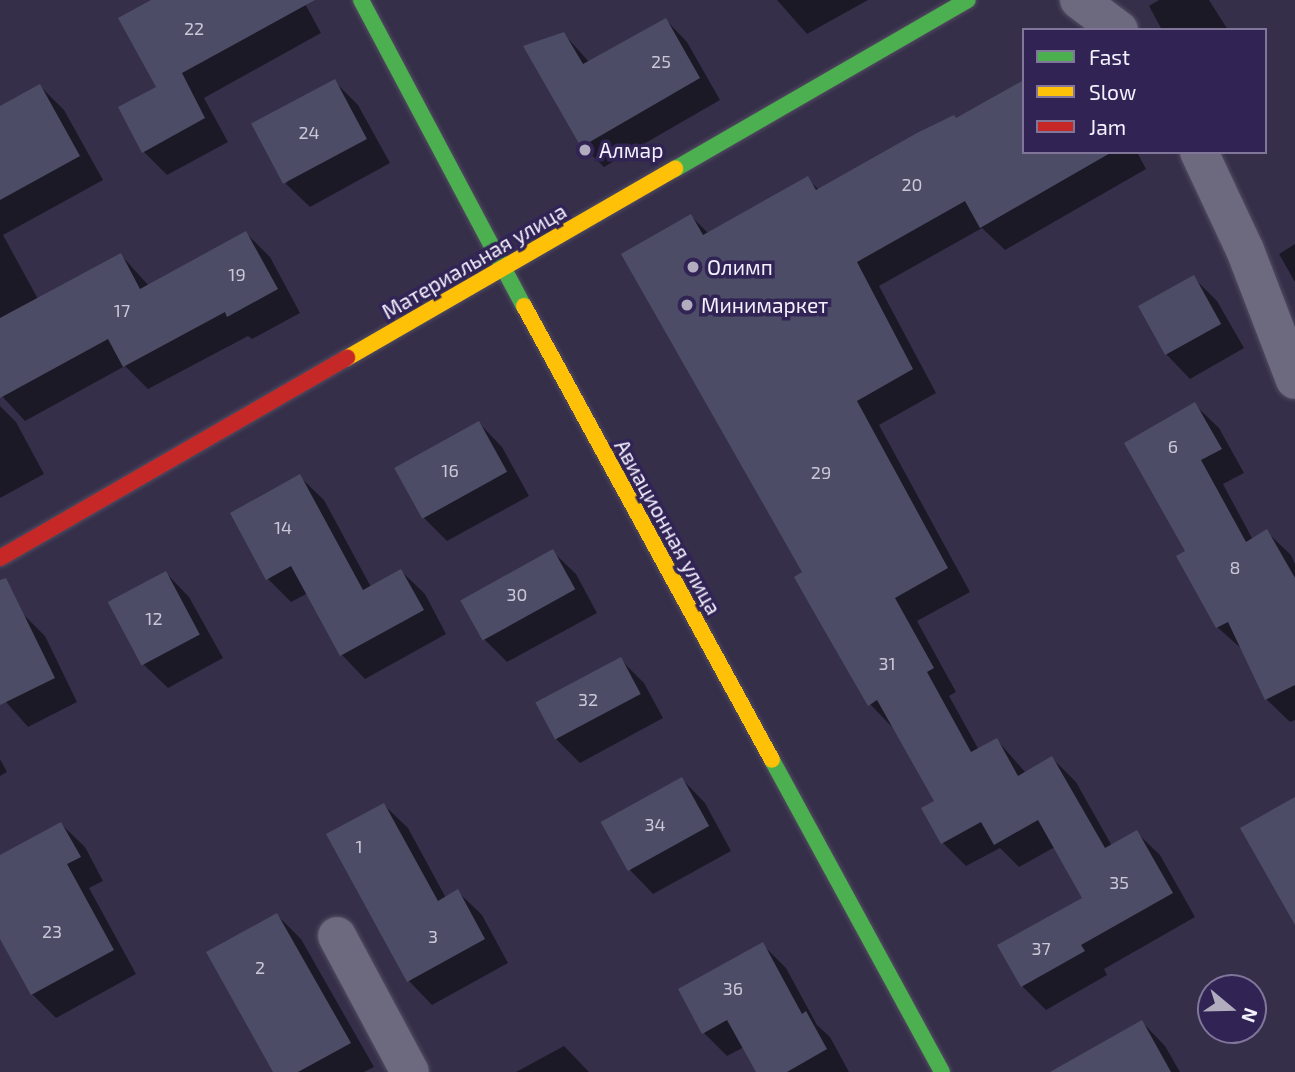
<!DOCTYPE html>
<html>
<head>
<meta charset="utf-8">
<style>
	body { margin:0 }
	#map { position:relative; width:1295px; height:1072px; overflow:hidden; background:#362f4a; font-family:"Exo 2",sans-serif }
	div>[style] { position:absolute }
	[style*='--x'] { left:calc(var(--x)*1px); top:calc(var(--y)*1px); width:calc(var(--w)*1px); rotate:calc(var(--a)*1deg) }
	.shadow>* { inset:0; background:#0007 }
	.building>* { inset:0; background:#4d4c66; transform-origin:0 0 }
	.roads { filter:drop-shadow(0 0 2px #514c60) drop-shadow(0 0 2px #514c60) }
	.street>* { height:38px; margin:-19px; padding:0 19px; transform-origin:19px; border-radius:19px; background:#6d697f }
	.fast>* { height:16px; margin:-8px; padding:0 8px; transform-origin:8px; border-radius:8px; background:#4caf50 }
	.slow>* { height:16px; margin:-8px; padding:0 8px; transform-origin:8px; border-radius:8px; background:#ffc107 }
	.jam>* { height:16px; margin:-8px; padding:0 8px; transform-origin:8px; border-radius:8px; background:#c62828 }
	.dots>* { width:19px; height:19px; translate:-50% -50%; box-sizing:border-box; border:4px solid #312455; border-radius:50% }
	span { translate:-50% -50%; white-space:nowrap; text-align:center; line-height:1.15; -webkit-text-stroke:7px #312455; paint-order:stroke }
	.number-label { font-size:18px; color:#cac8d8 }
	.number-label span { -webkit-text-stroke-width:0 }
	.poi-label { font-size:21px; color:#f3f1fe }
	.left { translate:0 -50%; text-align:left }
	.street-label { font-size:21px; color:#f3f1fe }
	.legend { position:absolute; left:1022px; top:28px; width:245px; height:126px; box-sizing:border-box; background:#312455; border:2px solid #7f7699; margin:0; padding:9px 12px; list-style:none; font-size:21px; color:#f3f1fe }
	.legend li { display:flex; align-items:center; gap:14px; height:35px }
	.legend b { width:35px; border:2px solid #7f7699 }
	.north { position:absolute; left:1197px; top:974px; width:70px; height:70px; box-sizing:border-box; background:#312455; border:2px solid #7f7699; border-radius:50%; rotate:109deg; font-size:19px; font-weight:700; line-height:28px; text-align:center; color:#f3f1fe }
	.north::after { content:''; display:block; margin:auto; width:24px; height:32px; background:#b1adbf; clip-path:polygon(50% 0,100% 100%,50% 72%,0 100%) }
</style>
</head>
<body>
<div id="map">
	<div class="shadow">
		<i style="clip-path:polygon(155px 0,303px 0,321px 33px,204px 98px,228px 142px,167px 175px,143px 151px,158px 87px)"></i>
		<i style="clip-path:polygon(777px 0,868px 0,807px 34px)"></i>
		<i style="clip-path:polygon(1159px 0,1209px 0,1228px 30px,1162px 30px,1149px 6px)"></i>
		<i style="clip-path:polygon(666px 20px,687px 42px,720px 100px,604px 167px,582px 146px,564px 34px,590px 63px)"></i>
		<i style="clip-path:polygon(334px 81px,358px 105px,390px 163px,310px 207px,286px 184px)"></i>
		<i style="clip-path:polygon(40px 86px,64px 110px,103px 180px,3px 235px,38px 299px,121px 255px,149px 286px,246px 233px,270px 257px,300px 313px,252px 339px,248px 336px,148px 389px,125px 366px,25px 421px,0 394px,0 108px)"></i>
		<i style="clip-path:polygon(957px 119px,1024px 152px,1137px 152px,1146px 169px,1005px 250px,982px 228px,879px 286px,936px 393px,879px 425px,970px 592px,917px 621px,956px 692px,949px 696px,979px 750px,997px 740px,1026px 773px,1052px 758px,1076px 782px,1112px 846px,1136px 832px,1160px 855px,1195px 917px,1104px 969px,1107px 975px,1046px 1010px,1022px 986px,1084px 899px,1055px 847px,1019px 867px,1000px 848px,966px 866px,943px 843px,937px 802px,893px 728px,870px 704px,804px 573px,691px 216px,709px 234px,808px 179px,819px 190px)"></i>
		<i style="clip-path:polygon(1295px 244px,1295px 282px,1279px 254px)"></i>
		<i style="clip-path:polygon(1194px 278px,1217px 301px,1244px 348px,1190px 379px,1167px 355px,1140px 308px)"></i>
		<i style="clip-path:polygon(1195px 405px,1219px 428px,1244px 473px,1223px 484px,1253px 540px,1267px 532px,1291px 555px,1295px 564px,1295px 720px,1290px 722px,1266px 699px,1243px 650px,1217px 627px,1187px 552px)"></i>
		<i style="clip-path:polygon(0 406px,16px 422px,44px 474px,0 498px)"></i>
		<i style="clip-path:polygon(479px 423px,502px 447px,529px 496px,447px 541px,423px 517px)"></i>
		<i style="clip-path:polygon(300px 477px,324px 500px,371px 587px,401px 571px,425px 594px,446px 634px,365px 679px,342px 655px,308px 593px,291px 602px,268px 579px)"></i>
		<i style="clip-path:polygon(552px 551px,576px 574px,597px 613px,507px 662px,483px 638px)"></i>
		<i style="clip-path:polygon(166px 573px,189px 597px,223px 658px,168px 688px,144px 665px)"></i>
		<i style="clip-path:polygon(21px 612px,45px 636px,77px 702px,28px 727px,0 695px,0 622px)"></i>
		<i style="clip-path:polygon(621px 660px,644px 683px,663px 718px,580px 763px,556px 739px,538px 705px)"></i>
		<i style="clip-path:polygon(0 759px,7px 772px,0 776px)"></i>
		<i style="clip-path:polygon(682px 779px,705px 803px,731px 851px,653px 894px,630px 870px,604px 822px)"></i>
		<i style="clip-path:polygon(384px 805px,408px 828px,446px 898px,458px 892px,482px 915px,508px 963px,432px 1005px,409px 981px)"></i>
		<i style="clip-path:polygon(61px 824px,85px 847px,103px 881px,89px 888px,136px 974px,56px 1018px,32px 994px,0 938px,0 857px)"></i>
		<i style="clip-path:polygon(277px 915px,301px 939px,374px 1067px,364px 1072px,275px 1072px)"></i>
		<i style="clip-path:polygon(763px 945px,786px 968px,817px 1025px,830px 1037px,849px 1072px,758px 1072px,744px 1047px,727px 1056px,704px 1033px)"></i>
		<i style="clip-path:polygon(1142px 1022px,1165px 1046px,1180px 1072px,1063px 1072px)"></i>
		<i style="clip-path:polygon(564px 1046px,589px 1072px,516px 1072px)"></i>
	</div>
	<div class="building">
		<i style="clip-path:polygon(151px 0,315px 0,182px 73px,205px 118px,142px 153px,118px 107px,156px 87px,118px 18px)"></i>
		<i style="clip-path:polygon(666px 18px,700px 78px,581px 147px,523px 46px,564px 32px,583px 64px)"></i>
		<i style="left:335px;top:79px;width:68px;height:95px;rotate:62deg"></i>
		<i style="clip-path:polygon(1024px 80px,1024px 152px,1112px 152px,980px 228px,965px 201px,857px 262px,913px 369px,857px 401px,948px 568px,895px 598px,934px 668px,927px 672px,971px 752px,997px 738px,1018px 776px,1052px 756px,1105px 848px,1137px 830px,1173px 893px,1081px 945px,1085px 951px,1021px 987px,997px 945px,1082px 898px,1038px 820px,994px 845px,981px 822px,941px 844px,921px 808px,934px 801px,877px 700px,868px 706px,819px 621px,794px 577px,802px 572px,621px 254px,691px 214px,703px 235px,808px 176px,816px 190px,917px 133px,954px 115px,956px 118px)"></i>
		<i style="clip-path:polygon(40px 84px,80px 156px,0 200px,0 106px)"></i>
		<i style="clip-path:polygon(246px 231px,278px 289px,227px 317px,225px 312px,123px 367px,108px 339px,0 398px,0 318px,121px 253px,140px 289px)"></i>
		<i style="left:1194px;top:275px;width:56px;height:64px;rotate:61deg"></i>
		<i style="clip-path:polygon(1195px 402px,1222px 449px,1201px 460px,1246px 542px,1267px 529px,1295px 578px,1295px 685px,1265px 700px,1228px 622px,1216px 628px,1176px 556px,1185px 551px,1124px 443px)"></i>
		<i style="left:479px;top:421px;width:58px;height:97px;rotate:61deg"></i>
		<i style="clip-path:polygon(300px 474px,363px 590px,401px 569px,424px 610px,340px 656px,291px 566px,266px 580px,230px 513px)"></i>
		<i style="left:553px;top:549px;width:46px;height:106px;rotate:61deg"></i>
		<i style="left:166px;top:571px;width:72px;height:66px;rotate:62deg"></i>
		<i style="clip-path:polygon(6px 578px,55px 678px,0 705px,0 580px)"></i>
		<i style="left:621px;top:657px;width:42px;height:97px;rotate:62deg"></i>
		<i style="left:682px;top:777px;width:56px;height:93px;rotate:61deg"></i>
		<i style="clip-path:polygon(1295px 797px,1295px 925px,1240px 828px)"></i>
		<i style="clip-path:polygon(384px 803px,438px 901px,458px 889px,485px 939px,407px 982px,326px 834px)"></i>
		<i style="clip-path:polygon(61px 822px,81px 857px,67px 864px,114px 950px,31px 995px,0 939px,0 855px)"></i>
		<i style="clip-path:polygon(277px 913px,351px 1043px,298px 1072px,273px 1072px,206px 952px)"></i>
		<i style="clip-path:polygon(763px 942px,802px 1014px,806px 1011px,827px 1049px,787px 1072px,756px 1072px,727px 1020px,702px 1034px,678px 989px)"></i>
		<i style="clip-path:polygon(1142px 1020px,1171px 1072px,1050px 1072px)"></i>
	</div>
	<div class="roads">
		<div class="street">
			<i style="--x:1079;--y:0;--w:50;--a:36.9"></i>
			<i style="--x:1199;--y:152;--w:108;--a:64.9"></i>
			<i style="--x:1245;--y:250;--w:139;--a:69"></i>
			<i style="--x:337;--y:936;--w:154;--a:61.8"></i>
		</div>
		<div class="fast">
			<i style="--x:361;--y:0;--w:347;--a:62"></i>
			<i style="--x:675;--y:169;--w:338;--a:-30"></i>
			<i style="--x:772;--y:760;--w:355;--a:61.4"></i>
		</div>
		<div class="slow">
			<i style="--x:524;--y:306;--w:517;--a:61.35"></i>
			<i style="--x:347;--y:358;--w:379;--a:-30"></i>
		</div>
		<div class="jam">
			<i style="--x:0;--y:558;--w:401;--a:-30"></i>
		</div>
	</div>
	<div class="dots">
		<i style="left:585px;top:150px;background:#b1adbf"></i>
		<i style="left:693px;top:267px;background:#b1adbf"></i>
		<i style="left:687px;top:305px;background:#b1adbf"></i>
	</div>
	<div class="number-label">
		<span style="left:194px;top:28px">22</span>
		<span style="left:661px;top:61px">25</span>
		<span style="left:309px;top:132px">24</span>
		<span style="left:912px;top:184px">20</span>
		<span style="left:237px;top:274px">19</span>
		<span style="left:122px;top:310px">17</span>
		<span style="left:1173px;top:446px">6</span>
		<span style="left:450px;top:470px">16</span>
		<span style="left:821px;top:472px">29</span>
		<span style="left:283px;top:527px">14</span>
		<span style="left:1235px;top:567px">8</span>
		<span style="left:517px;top:594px">30</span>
		<span style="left:154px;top:618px">12</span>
		<span style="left:887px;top:663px">31</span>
		<span style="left:588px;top:699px">32</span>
		<span style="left:655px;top:824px">34</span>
		<span style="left:359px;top:846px">1</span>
		<span style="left:1119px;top:882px">35</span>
		<span style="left:52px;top:931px">23</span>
		<span style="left:433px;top:936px">3</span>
		<span style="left:1041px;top:948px">37</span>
		<span style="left:260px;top:967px">2</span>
		<span style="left:733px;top:988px">36</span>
	</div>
	<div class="poi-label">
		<span class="left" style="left:599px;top:150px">Алмар</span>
		<span class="left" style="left:707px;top:267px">Олимп</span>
		<span class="left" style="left:701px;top:305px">Минимаркет</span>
	</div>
	<div class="street-label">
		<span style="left:474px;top:261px;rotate:-30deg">Материальная улица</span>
		<span style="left:668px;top:527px;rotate:61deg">Авиационная улица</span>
	</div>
	<ul class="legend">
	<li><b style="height:9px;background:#4caf50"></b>Fast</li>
	<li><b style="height:9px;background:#ffc107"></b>Slow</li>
	<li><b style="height:9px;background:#c62828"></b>Jam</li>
	</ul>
	<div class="north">N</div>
</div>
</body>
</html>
